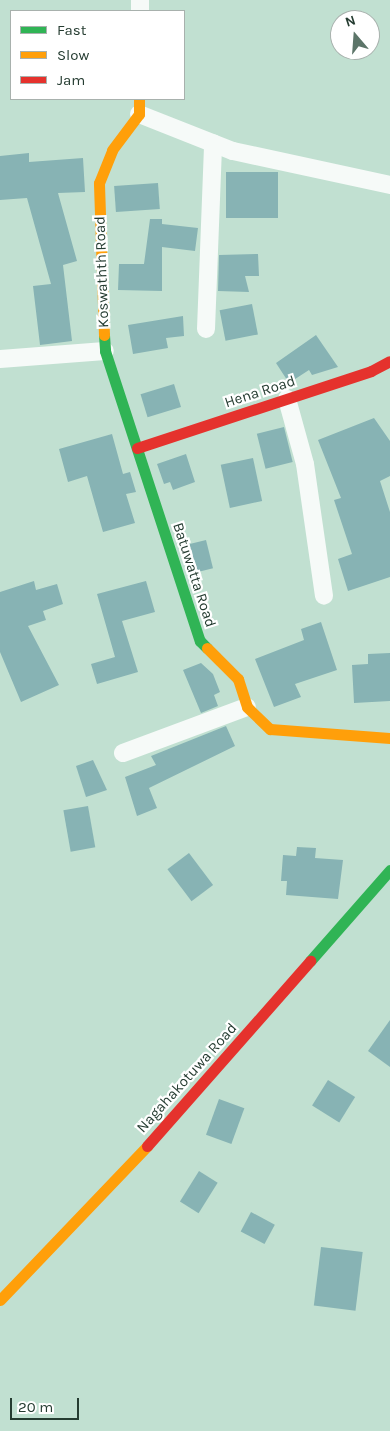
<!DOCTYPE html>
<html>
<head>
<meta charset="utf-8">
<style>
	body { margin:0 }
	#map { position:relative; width:390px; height:1431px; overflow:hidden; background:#c1e0d1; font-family:Karla,sans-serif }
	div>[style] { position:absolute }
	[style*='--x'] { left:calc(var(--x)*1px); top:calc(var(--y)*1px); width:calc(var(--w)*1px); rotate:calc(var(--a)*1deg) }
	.building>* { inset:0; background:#87b3b4; transform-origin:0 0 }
	.street>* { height:18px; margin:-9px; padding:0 9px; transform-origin:9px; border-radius:9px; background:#f6faf8 }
	.fast>* { height:11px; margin:-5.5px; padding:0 5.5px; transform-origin:5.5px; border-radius:5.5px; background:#30b455 }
	.slow>* { height:11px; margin:-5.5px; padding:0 5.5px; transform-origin:5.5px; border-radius:5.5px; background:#ff9f0a }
	.jam>* { height:11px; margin:-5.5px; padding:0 5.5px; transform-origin:5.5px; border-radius:5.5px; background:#e5322d }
	span { translate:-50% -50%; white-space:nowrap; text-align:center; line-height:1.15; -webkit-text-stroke:4.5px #fff; paint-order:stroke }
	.street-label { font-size:15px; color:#253c31 }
	.legend { position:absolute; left:10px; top:10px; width:175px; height:90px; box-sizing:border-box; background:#fff; border:1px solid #a8b1ad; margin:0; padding:6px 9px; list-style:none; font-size:15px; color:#253c31 }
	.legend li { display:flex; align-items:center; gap:10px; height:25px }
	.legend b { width:25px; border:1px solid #a8b1ad }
	.north { position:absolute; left:330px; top:10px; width:50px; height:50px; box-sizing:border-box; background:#fff; border:1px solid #a8b1ad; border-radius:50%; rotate:342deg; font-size:14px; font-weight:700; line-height:20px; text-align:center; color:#253c31 }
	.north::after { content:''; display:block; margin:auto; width:18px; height:22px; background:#5c7569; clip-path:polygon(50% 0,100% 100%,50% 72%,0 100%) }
	.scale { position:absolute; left:10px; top:1398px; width:69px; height:22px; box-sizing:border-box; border:2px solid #253c31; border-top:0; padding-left:6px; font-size:15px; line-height:18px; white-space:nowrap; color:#253c31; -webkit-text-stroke:4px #fff; paint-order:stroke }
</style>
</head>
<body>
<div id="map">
	<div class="building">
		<i style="clip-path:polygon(29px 153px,29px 162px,83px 158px,85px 192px,58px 193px,77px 261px,63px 265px,72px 341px,40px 345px,33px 286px,51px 284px,27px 198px,0 200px,0 156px)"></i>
		<i style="left:226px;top:172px;width:52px;height:46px"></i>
		<i style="left:158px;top:183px;width:26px;height:44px;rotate:86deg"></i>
		<i style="clip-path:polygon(150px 219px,162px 219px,162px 224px,198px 228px,195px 251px,162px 247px,162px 291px,118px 290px,119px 264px,144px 264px)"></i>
		<i style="clip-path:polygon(258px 254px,259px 276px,245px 276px,249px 292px,218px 291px,219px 255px)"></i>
		<i style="left:252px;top:304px;width:31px;height:33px;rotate:79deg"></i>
		<i style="clip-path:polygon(183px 316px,184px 336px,166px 338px,168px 348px,133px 354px,128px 325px)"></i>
		<i style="clip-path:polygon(316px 335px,338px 367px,312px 375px,309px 370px,289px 383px,276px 363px)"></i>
		<i style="left:174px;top:384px;width:24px;height:35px;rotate:73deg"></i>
		<i style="clip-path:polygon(374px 418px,390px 441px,390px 476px,380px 481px,390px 512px,390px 577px,348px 591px,338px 559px,352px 554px,334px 500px,341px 498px,318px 440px)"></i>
		<i style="left:284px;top:427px;width:36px;height:28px;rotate:76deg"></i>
		<i style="clip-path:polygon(112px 434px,123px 474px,130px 472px,136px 492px,126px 494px,135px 523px,103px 532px,87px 476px,68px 482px,59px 449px)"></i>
		<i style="clip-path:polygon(186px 454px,195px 482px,173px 490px,170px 482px,164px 484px,157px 464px)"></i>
		<i style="left:253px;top:458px;width:44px;height:33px;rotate:78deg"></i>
		<i style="left:206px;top:540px;width:29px;height:23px;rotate:76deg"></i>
		<i style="clip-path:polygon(34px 581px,36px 590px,57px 584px,63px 604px,43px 611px,46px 620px,28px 626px,59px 685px,21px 702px,0 652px,0 592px)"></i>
		<i style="clip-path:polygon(146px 581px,155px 612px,122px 621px,138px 672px,97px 684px,91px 664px,115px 657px,97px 594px)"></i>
		<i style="clip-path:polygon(321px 622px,337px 670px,295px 684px,301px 697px,274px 707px,255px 659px,304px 640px,301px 629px)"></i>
		<i style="clip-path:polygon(390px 653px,390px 701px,354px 703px,352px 665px,368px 664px,368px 654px)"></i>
		<i style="clip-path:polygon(201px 663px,213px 674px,220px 692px,214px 695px,218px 706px,201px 713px,183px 670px)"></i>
		<i style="clip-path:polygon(226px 726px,235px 746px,149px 788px,157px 808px,137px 816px,125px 777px,156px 765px,151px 756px)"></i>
		<i style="clip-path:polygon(93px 760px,107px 790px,86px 797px,76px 766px)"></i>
		<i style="left:88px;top:806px;width:42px;height:25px;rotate:80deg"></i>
		<i style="clip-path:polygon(297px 847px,316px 848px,315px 858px,343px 860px,338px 899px,286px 895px,287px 881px,281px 881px,283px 855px,296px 856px)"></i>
		<i style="left:189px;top:853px;width:40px;height:27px;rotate:53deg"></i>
		<i style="clip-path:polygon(390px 1020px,390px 1067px,368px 1051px)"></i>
		<i style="left:328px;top:1080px;width:32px;height:30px;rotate:32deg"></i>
		<i style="left:219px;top:1099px;width:27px;height:38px;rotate:20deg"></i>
		<i style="left:199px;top:1171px;width:22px;height:36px;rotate:32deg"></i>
		<i style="left:251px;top:1212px;width:27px;height:22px;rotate:28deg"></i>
		<i style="left:321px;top:1247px;width:42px;height:59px;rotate:7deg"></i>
	</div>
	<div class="street">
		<i style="--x:140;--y:11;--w:11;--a:-90"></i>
		<i style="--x:139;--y:114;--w:101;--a:21.5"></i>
		<i style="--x:233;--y:151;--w:161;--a:12.2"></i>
		<i style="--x:206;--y:329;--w:186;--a:-87.8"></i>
		<i style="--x:0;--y:359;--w:105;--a:-4.4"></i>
		<i style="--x:287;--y:399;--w:67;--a:74.5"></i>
		<i style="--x:305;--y:464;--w:133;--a:81.8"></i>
		<i style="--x:123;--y:753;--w:132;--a:-20.4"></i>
	</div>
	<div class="fast">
		<i style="--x:104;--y:335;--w:16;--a:86"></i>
		<i style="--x:105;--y:351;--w:305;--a:71.9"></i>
		<i style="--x:200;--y:641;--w:10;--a:45"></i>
		<i style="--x:310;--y:961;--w:121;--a:-48.7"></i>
	</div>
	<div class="slow">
		<i style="--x:104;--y:335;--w:152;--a:-91.9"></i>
		<i style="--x:99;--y:183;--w:35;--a:-68"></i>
		<i style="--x:112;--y:150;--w:45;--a:-53.1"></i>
		<i style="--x:139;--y:114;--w:15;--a:-90"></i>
		<i style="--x:207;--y:648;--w:44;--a:45"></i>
		<i style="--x:238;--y:679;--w:29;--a:72"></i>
		<i style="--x:247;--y:707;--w:32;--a:44"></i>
		<i style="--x:270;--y:729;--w:120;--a:4.3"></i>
		<i style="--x:0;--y:1300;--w:213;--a:-46.3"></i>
	</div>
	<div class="jam">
		<i style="--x:137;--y:448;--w:246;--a:-18.2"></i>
		<i style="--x:371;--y:371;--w:21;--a:-28"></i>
		<i style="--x:147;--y:1146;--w:247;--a:-48.6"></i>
	</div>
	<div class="street-label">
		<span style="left:102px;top:272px;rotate:-92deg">Koswathth Road</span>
		<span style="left:260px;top:392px;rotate:-18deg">Hena Road</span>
		<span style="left:194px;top:575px;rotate:72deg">Batuwatta Road</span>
		<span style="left:187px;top:1078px;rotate:-48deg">Nagahakotuwa Road</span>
	</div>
	<ul class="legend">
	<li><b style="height:6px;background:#30b455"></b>Fast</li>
	<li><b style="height:6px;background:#ff9f0a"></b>Slow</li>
	<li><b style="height:6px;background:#e5322d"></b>Jam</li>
	</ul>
	<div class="north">N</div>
	<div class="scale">20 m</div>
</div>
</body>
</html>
